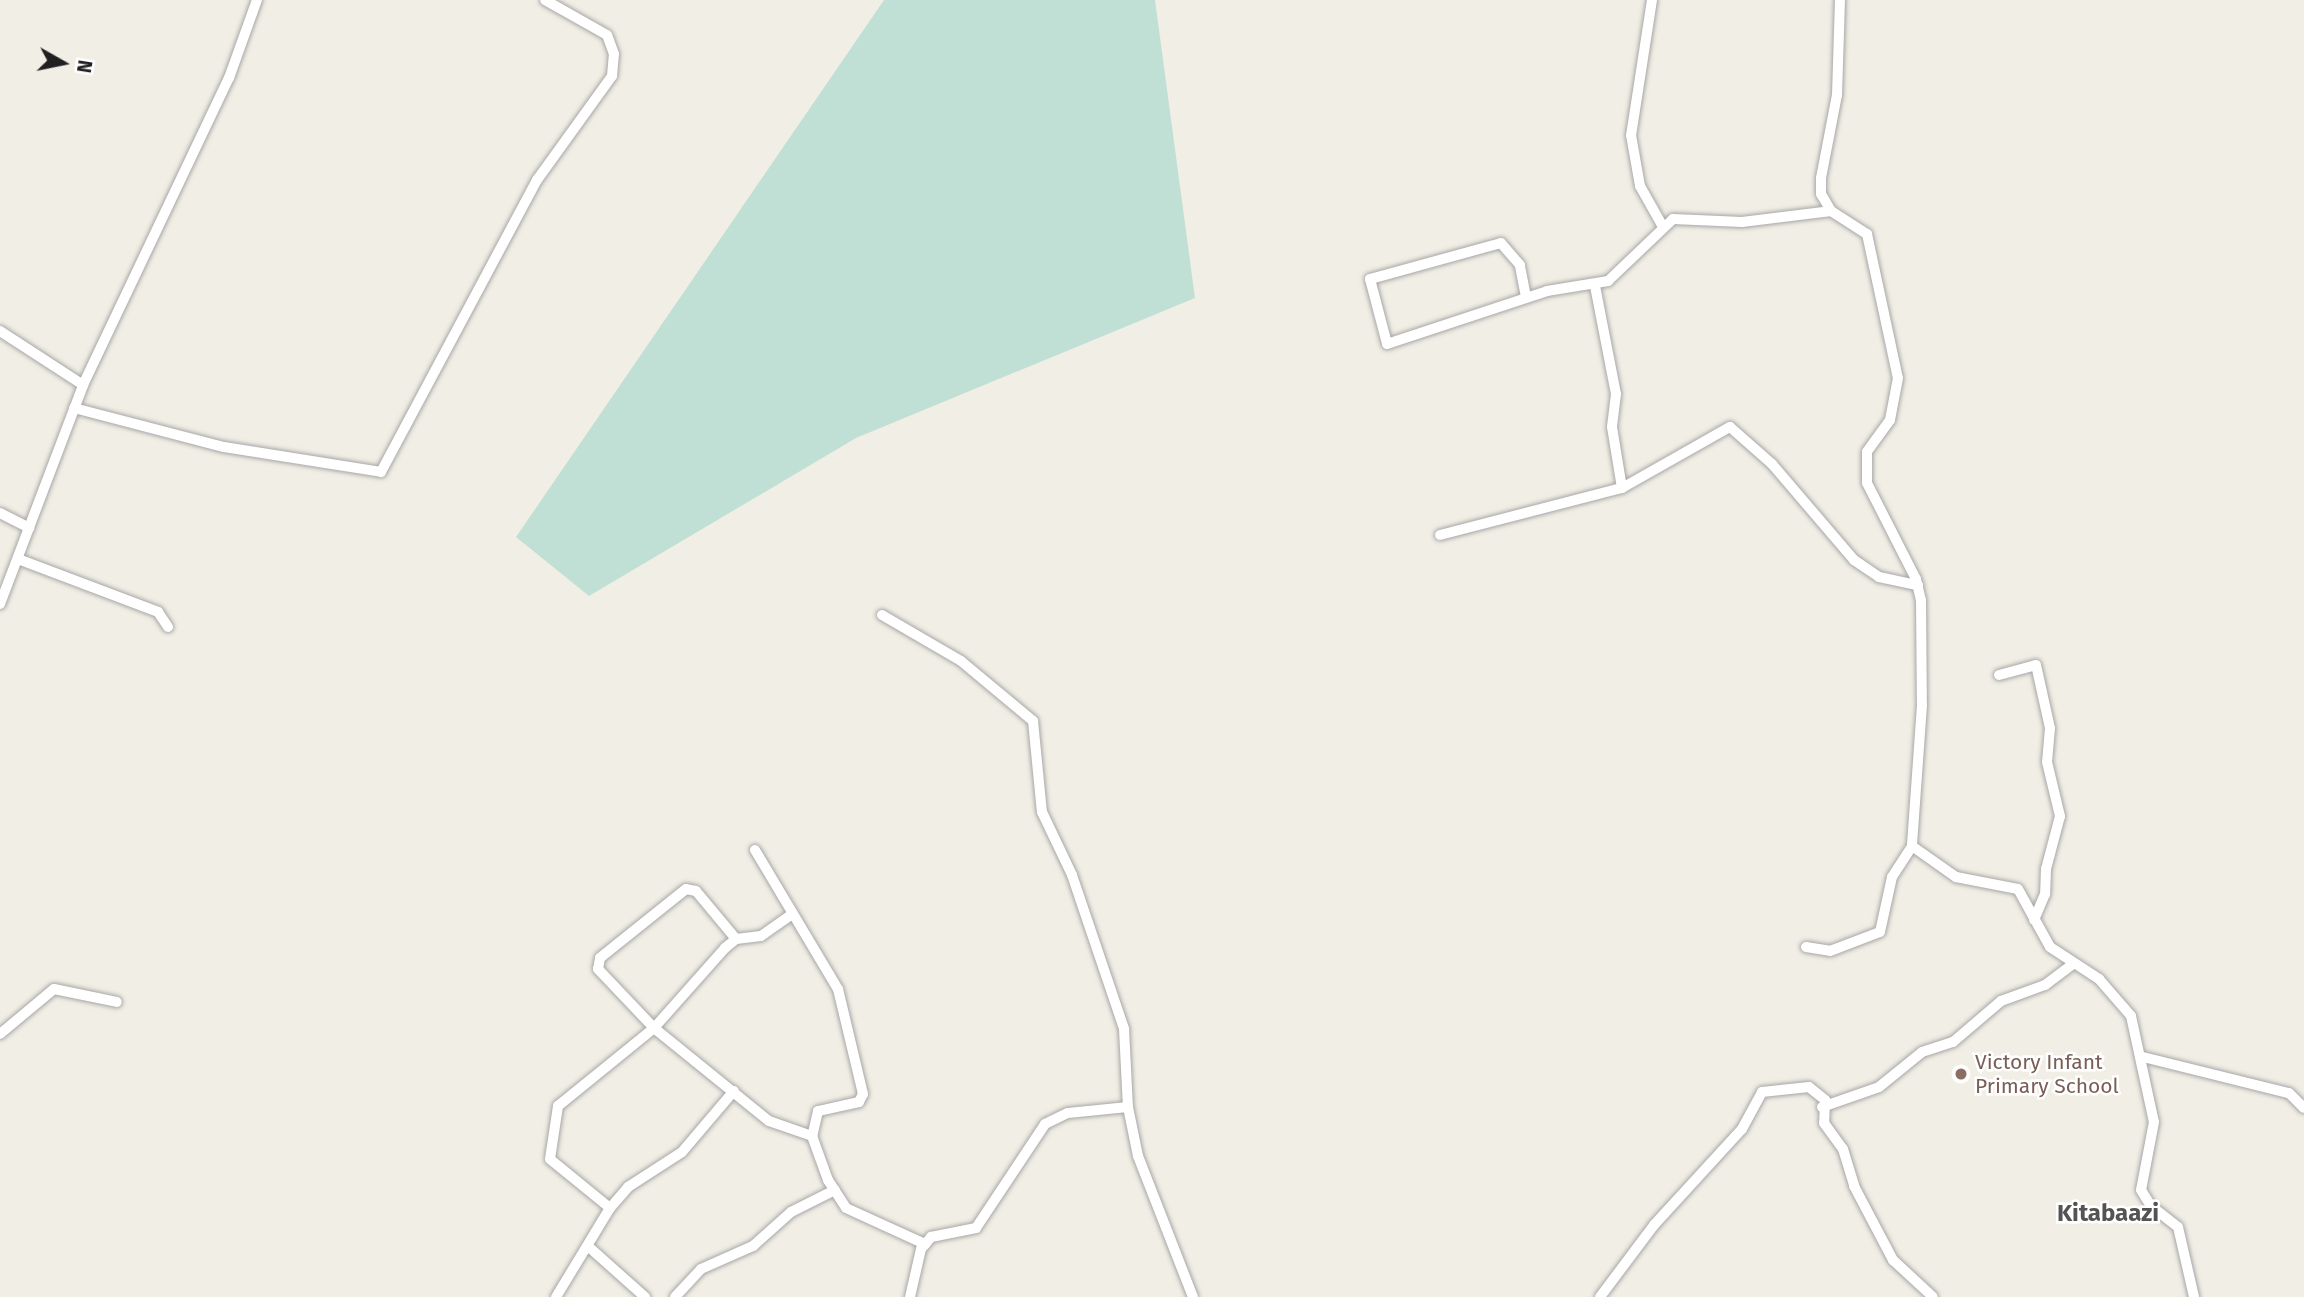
<!DOCTYPE html>
<html>
<head>
<meta charset="utf-8">
<style>
	body { margin:0 }
	#map { position:relative; width:2304px; height:1297px; overflow:hidden; background:#f1eee5; font-family:"Fira Sans",sans-serif }
	div>[style] { position:absolute }
	[style*='--x'] { left:calc(var(--x)*1px); top:calc(var(--y)*1px); width:calc(var(--w)*1px); rotate:calc(var(--a)*1deg) }
	.wetland>* { inset:0; background:#c1e0d5 }
	.roads { filter:drop-shadow(0 0 2px #a7a7a7) drop-shadow(0 0 2px #a7a7a7) }
	.minor>* { height:10px; margin:-5px; padding:0 5px; transform-origin:5px; border-radius:5px; background:#fff }
	.dots>* { width:19px; height:19px; translate:-50% -50%; box-sizing:border-box; border:4px solid #fff; border-radius:50% }
	span { translate:-50% -50%; white-space:nowrap; text-align:center; line-height:1.15; -webkit-text-stroke:5px #fff; paint-order:stroke }
	.education-label { font-size:21px; color:#785e54 }
	.left { translate:0 -50%; text-align:left }
	.quarter-label { font-size:24px; color:#535353; font-weight:700 }
	.north { position:absolute; left:28px; top:28px; width:70px; height:70px; -webkit-text-stroke:5px #fff; paint-order:stroke; rotate:99deg; font-size:19px; font-weight:700; line-height:28px; text-align:center; color:#202020 }
	.north::after { content:''; display:block; margin:auto; width:24px; height:32px; background:#202020; clip-path:polygon(50% 0,100% 100%,50% 72%,0 100%) }
</style>
</head>
<body>
<div id="map">
	<div class="wetland">
		<i style="clip-path:polygon(884px 0,1155px 0,1195px 298px,856px 438px,589px 596px,516px 537px)"></i>
	</div>
	<div class="roads">
		<div class="minor">
			<i style="--x:1652;--y:0;--w:137;--a:98.8"></i>
			<i style="--x:1631;--y:135;--w:52;--a:80"></i>
			<i style="--x:1640;--y:186;--w:45;--a:60.6"></i>
			<i style="--x:1831;--y:211;--w:20;--a:-120"></i>
			<i style="--x:1821;--y:194;--w:16;--a:-90"></i>
			<i style="--x:1821;--y:178;--w:85;--a:-79.1"></i>
			<i style="--x:1837;--y:95;--w:95;--a:-88.2"></i>
			<i style="--x:1595;--y:286;--w:110;--a:79"></i>
			<i style="--x:1616;--y:394;--w:33;--a:97"></i>
			<i style="--x:1612;--y:427;--w:62;--a:80.7"></i>
			<i style="--x:1526;--y:297;--w:33;--a:-101"></i>
			<i style="--x:1520;--y:265;--w:29;--a:-131"></i>
			<i style="--x:1501;--y:243;--w:136;--a:164.6"></i>
			<i style="--x:1370;--y:279;--w:67;--a:75.3"></i>
			<i style="--x:1387;--y:344;--w:169;--a:-18.3"></i>
			<i style="--x:1547;--y:291;--w:62;--a:-9.3"></i>
			<i style="--x:1608;--y:281;--w:90;--a:-43.6"></i>
			<i style="--x:1673;--y:219;--w:69;--a:2.5"></i>
			<i style="--x:1742;--y:222;--w:90;--a:-7"></i>
			<i style="--x:1831;--y:211;--w:43;--a:32.6"></i>
			<i style="--x:1867;--y:234;--w:147;--a:77.9"></i>
			<i style="--x:1898;--y:378;--w:43;--a:100.8"></i>
			<i style="--x:1890;--y:420;--w:39;--a:126"></i>
			<i style="--x:1867;--y:452;--w:31;--a:90"></i>
			<i style="--x:1867;--y:483;--w:108;--a:63"></i>
			<i style="--x:1916;--y:579;--w:22;--a:77"></i>
			<i style="--x:1921;--y:600;--w:105;--a:89.5"></i>
			<i style="--x:1922;--y:705;--w:141;--a:94.1"></i>
			<i style="--x:1912;--y:846;--w:54;--a:35.2"></i>
			<i style="--x:1956;--y:877;--w:63;--a:11"></i>
			<i style="--x:2018;--y:889;--w:66;--a:61.1"></i>
			<i style="--x:2050;--y:947;--w:59;--a:33.1"></i>
			<i style="--x:2099;--y:979;--w:49;--a:49.1"></i>
			<i style="--x:2131;--y:1016;--w:108;--a:77.8"></i>
			<i style="--x:2154;--y:1122;--w:69;--a:100.8"></i>
			<i style="--x:2141;--y:1190;--w:19;--a:58"></i>
			<i style="--x:2151;--y:1206;--w:34;--a:38"></i>
			<i style="--x:2178;--y:1227;--w:72;--a:77.1"></i>
			<i style="--x:0;--y:331;--w:99;--a:33"></i>
			<i style="--x:74;--y:408;--w:155;--a:14.6"></i>
			<i style="--x:224;--y:447;--w:159;--a:9"></i>
			<i style="--x:381;--y:472;--w:331;--a:-61.9"></i>
			<i style="--x:537;--y:180;--w:128;--a:-54.2"></i>
			<i style="--x:612;--y:76;--w:22;--a:-85"></i>
			<i style="--x:614;--y:54;--w:20;--a:-110"></i>
			<i style="--x:607;--y:35;--w:71;--a:-150.6"></i>
			<i style="--x:0;--y:513;--w:33;--a:27"></i>
			<i style="--x:1440;--y:535;--w:188;--a:-14.5"></i>
			<i style="--x:1622;--y:488;--w:124;--a:-29.5"></i>
			<i style="--x:1730;--y:427;--w:56;--a:41.4"></i>
			<i style="--x:1772;--y:464;--w:126;--a:49.5"></i>
			<i style="--x:1854;--y:560;--w:30;--a:34"></i>
			<i style="--x:1879;--y:577;--w:40;--a:12"></i>
			<i style="--x:18;--y:559;--w:150;--a:20.7"></i>
			<i style="--x:158;--y:612;--w:18;--a:56"></i>
			<i style="--x:0;--y:604;--w:234;--a:-69.2"></i>
			<i style="--x:83;--y:385;--w:340;--a:-64.6"></i>
			<i style="--x:229;--y:78;--w:83;--a:-70.3"></i>
			<i style="--x:882;--y:615;--w:91;--a:30.2"></i>
			<i style="--x:961;--y:661;--w:94;--a:39.8"></i>
			<i style="--x:1033;--y:721;--w:91;--a:84.4"></i>
			<i style="--x:1042;--y:812;--w:70;--a:64.5"></i>
			<i style="--x:1072;--y:875;--w:163;--a:71.3"></i>
			<i style="--x:1124;--y:1029;--w:78;--a:87.1"></i>
			<i style="--x:1128;--y:1107;--w:50;--a:78.5"></i>
			<i style="--x:1138;--y:1156;--w:151;--a:68.7"></i>
			<i style="--x:1999;--y:675;--w:38;--a:-15"></i>
			<i style="--x:2036;--y:665;--w:65;--a:77.5"></i>
			<i style="--x:2050;--y:728;--w:34;--a:95"></i>
			<i style="--x:2047;--y:762;--w:56;--a:76.5"></i>
			<i style="--x:2060;--y:816;--w:55;--a:104.8"></i>
			<i style="--x:2046;--y:869;--w:25;--a:92"></i>
			<i style="--x:2045;--y:894;--w:28;--a:113"></i>
			<i style="--x:755;--y:850;--w:162;--a:59.2"></i>
			<i style="--x:838;--y:989;--w:108;--a:76.6"></i>
			<i style="--x:863;--y:1094;--w:9;--a:117"></i>
			<i style="--x:859;--y:1102;--w:42;--a:167.6"></i>
			<i style="--x:818;--y:1111;--w:26;--a:103"></i>
			<i style="--x:736;--y:939;--w:62;--a:-129.8"></i>
			<i style="--x:696;--y:891;--w:10;--a:-169"></i>
			<i style="--x:686;--y:889;--w:110;--a:141.3"></i>
			<i style="--x:600;--y:958;--w:11;--a:100"></i>
			<i style="--x:598;--y:969;--w:81;--a:46.5"></i>
			<i style="--x:654;--y:1028;--w:148;--a:39"></i>
			<i style="--x:769;--y:1121;--w:46;--a:19.2"></i>
			<i style="--x:812;--y:1136;--w:47;--a:70"></i>
			<i style="--x:828;--y:1180;--w:33;--a:57"></i>
			<i style="--x:846;--y:1208;--w:87;--a:24.5"></i>
			<i style="--x:1806;--y:947;--w:24;--a:9"></i>
			<i style="--x:1830;--y:951;--w:53;--a:-20.8"></i>
			<i style="--x:1880;--y:932;--w:56;--a:-77.7"></i>
			<i style="--x:1892;--y:877;--w:37;--a:-57"></i>
			<i style="--x:0;--y:1034;--w:70;--a:-39.8"></i>
			<i style="--x:54;--y:989;--w:64;--a:11.7"></i>
			<i style="--x:2143;--y:1057;--w:150;--a:13.9"></i>
			<i style="--x:2289;--y:1093;--w:21;--a:45"></i>
			<i style="--x:1822;--y:1107;--w:60;--a:-19.3"></i>
			<i style="--x:1879;--y:1087;--w:55;--a:-39.1"></i>
			<i style="--x:1922;--y:1052;--w:33;--a:-18"></i>
			<i style="--x:1953;--y:1042;--w:63;--a:-40.5"></i>
			<i style="--x:2001;--y:1001;--w:47;--a:-20"></i>
			<i style="--x:2045;--y:985;--w:35;--a:-37"></i>
			<i style="--x:610;--y:1208;--w:77;--a:-140.8"></i>
			<i style="--x:550;--y:1159;--w:54;--a:-81.4"></i>
			<i style="--x:558;--y:1106;--w:124;--a:-39.1"></i>
			<i style="--x:654;--y:1028;--w:107;--a:-48.4"></i>
			<i style="--x:725;--y:948;--w:14;--a:-39"></i>
			<i style="--x:736;--y:939;--w:25;--a:-7"></i>
			<i style="--x:761;--y:936;--w:38;--a:-35"></i>
			<i style="--x:590;--y:1248;--w:74;--a:41.7"></i>
			<i style="--x:556;--y:1297;--w:104;--a:-58.8"></i>
			<i style="--x:610;--y:1208;--w:28;--a:-49"></i>
			<i style="--x:628;--y:1187;--w:64;--a:-32.9"></i>
			<i style="--x:682;--y:1152;--w:80;--a:-49.6"></i>
			<i style="--x:675;--y:1297;--w:38;--a:-47"></i>
			<i style="--x:701;--y:1269;--w:57;--a:-23.9"></i>
			<i style="--x:753;--y:1246;--w:51;--a:-41.8"></i>
			<i style="--x:791;--y:1212;--w:49;--a:-26.6"></i>
			<i style="--x:910;--y:1297;--w:49;--a:-77.1"></i>
			<i style="--x:921;--y:1249;--w:16;--a:-50"></i>
			<i style="--x:931;--y:1237;--w:46;--a:-11.3"></i>
			<i style="--x:976;--y:1228;--w:125;--a:-56.4"></i>
			<i style="--x:1045;--y:1124;--w:25;--a:-26"></i>
			<i style="--x:1068;--y:1113;--w:60;--a:-5.7"></i>
			<i style="--x:1600;--y:1297;--w:90;--a:-53.1"></i>
			<i style="--x:1654;--y:1225;--w:130;--a:-47.5"></i>
			<i style="--x:1742;--y:1129;--w:42;--a:-61.6"></i>
			<i style="--x:1762;--y:1092;--w:47;--a:-6.1"></i>
			<i style="--x:1809;--y:1087;--w:21;--a:39"></i>
			<i style="--x:1825;--y:1100;--w:23;--a:92"></i>
			<i style="--x:1824;--y:1123;--w:32;--a:54"></i>
			<i style="--x:1843;--y:1149;--w:39;--a:73"></i>
			<i style="--x:1854;--y:1186;--w:84;--a:62.2"></i>
			<i style="--x:1893;--y:1260;--w:54;--a:42.8"></i>
		</div>
	</div>
	<div class="dots">
		<i style="left:1961px;top:1074px;background:#8d6e63"></i>
	</div>
	<div class="education-label">
		<span class="left" style="left:1975px;top:1074px">Victory Infant<br>Primary School</span>
	</div>
	<div class="quarter-label">
		<span style="left:2108px;top:1214px">Kitabaazi</span>
	</div>
	<div class="north">N</div>
</div>
</body>
</html>
